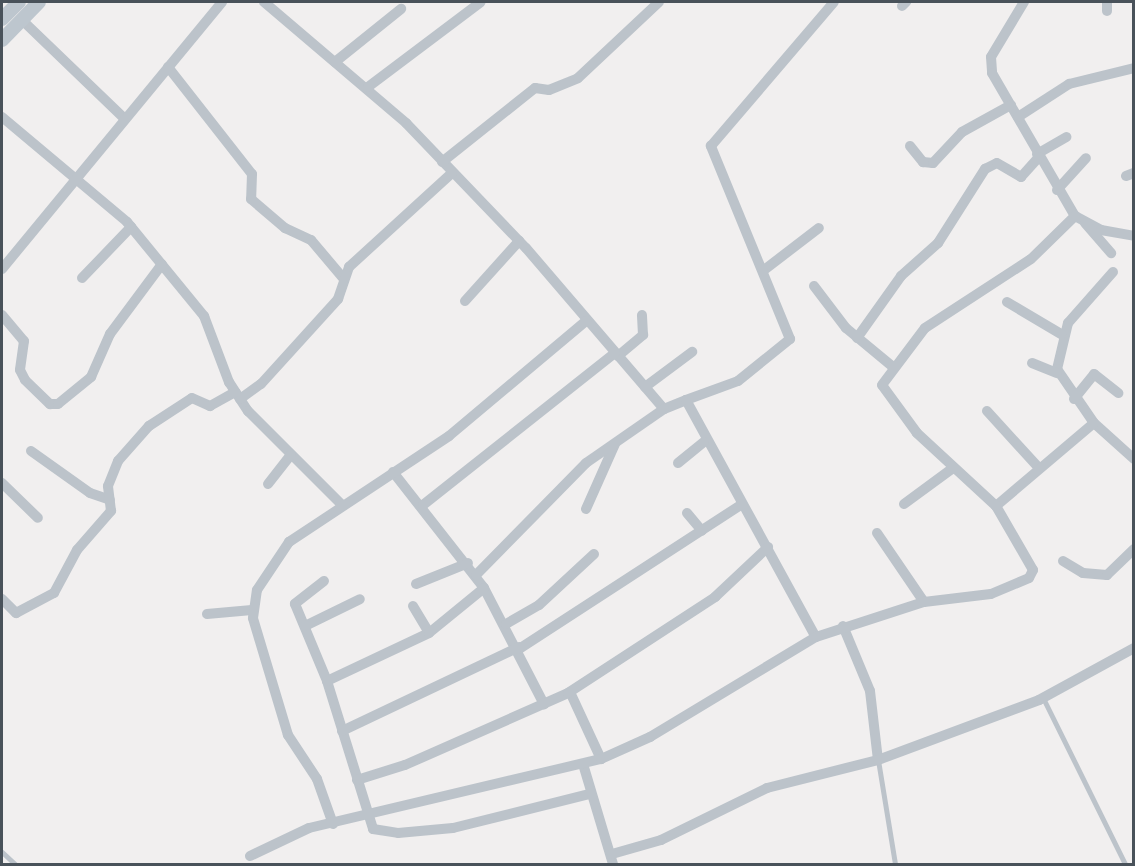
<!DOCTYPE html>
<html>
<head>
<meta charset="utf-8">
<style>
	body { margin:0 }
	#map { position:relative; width:1135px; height:866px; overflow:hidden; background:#f1efef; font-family:Commissioner,sans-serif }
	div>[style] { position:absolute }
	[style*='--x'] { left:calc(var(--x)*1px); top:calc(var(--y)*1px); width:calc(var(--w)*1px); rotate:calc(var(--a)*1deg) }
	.service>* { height:5px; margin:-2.5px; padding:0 2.5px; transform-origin:2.5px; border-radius:2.5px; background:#bcc3ca }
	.minor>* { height:10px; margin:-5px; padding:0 5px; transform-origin:5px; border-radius:5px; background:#bcc3ca }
	.secondary>* { height:14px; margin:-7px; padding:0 7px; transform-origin:7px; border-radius:7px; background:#bdc6ce }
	span { translate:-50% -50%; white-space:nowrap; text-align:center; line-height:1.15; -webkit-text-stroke:4.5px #fff; paint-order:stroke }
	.frame { position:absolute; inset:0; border:3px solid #49525a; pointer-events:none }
</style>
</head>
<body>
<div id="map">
	<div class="service">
		<i style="--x:1043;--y:698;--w:185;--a:63.7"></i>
		<i style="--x:878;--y:760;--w:105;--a:80.7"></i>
		<i style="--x:2;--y:852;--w:18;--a:43"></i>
	</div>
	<div class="minor">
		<i style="--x:264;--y:2;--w:187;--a:40.4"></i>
		<i style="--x:406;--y:123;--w:173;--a:46.2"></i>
		<i style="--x:526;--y:248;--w:212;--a:49.4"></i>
		<i style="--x:664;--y:409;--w:24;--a:-22"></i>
		<i style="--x:686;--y:400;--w:270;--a:61.3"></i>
		<i style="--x:1024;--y:2;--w:64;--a:121"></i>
		<i style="--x:991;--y:57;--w:16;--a:86"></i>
		<i style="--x:992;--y:73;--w:165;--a:59.9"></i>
		<i style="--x:1075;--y:216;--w:30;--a:28"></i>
		<i style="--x:1101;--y:230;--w:34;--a:10"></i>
		<i style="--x:902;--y:6;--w:6;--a:-45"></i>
		<i style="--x:1107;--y:11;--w:9;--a:-90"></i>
		<i style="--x:22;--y:20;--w:143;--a:43.9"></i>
		<i style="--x:335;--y:62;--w:85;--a:-38.8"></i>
		<i style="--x:168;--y:67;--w:136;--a:51.9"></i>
		<i style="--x:252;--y:174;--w:25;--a:92"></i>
		<i style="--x:251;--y:199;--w:45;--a:40.5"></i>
		<i style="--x:285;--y:228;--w:29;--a:25"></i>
		<i style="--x:311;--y:240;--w:51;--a:49.8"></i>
		<i style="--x:368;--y:87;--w:141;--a:-37"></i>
		<i style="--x:2;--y:117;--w:163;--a:40"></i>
		<i style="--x:127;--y:222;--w:122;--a:50.7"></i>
		<i style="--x:204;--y:316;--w:71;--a:69.3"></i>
		<i style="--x:229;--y:382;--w:35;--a:57"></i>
		<i style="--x:248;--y:411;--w:133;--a:45"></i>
		<i style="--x:1018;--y:117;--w:61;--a:-32.9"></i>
		<i style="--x:1069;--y:84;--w:67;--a:-13.8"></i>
		<i style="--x:910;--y:146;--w:21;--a:51"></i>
		<i style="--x:923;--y:162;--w:10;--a:6"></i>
		<i style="--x:933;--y:163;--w:42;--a:-46.9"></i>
		<i style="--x:962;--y:132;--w:56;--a:-28.9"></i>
		<i style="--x:1037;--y:154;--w:34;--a:-30"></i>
		<i style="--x:442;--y:162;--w:119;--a:-38.5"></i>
		<i style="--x:535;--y:88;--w:14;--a:8"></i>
		<i style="--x:549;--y:90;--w:31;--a:-22"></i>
		<i style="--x:578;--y:78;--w:111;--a:-43.2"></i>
		<i style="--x:1126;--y:176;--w:9;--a:-21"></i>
		<i style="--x:1057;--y:190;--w:43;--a:-47.8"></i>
		<i style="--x:1085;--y:223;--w:40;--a:49"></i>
		<i style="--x:2;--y:269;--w:346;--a:-50.5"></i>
		<i style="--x:764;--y:270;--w:69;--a:-37.4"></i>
		<i style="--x:1113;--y:272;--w:68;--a:131.4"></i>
		<i style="--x:1068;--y:323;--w:47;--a:103.4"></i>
		<i style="--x:1057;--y:369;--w:65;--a:55.6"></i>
		<i style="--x:1094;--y:423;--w:54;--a:42"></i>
		<i style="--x:82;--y:278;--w:71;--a:-46.1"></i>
		<i style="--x:814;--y:286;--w:53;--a:52.7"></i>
		<i style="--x:846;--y:328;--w:61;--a:39.7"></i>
		<i style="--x:465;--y:301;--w:81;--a:-48"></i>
		<i style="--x:1007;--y:302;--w:63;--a:30.7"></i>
		<i style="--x:2;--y:315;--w:34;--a:50"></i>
		<i style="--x:24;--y:341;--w:29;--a:98"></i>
		<i style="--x:20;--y:370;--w:11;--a:63"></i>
		<i style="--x:25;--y:380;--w:35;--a:44"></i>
		<i style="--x:50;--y:404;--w:8;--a:0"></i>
		<i style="--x:58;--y:404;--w:43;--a:-39.3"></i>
		<i style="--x:91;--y:377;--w:47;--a:-66.2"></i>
		<i style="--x:110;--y:334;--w:87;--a:-53.4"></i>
		<i style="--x:857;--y:338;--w:76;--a:-54.6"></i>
		<i style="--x:901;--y:276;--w:50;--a:-41.7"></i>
		<i style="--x:938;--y:243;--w:88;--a:-57.6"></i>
		<i style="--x:985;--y:169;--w:13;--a:-27"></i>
		<i style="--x:997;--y:163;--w:28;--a:30"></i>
		<i style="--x:1021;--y:177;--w:27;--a:-48"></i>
		<i style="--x:618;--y:356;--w:33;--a:-40"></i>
		<i style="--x:643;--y:335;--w:20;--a:-93"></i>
		<i style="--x:1032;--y:363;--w:27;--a:22"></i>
		<i style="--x:645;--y:387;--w:59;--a:-36.7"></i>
		<i style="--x:240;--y:399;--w:26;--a:-36"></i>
		<i style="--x:261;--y:384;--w:115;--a:-47.8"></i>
		<i style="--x:338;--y:299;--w:34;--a:-71"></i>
		<i style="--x:349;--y:267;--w:139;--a:-42.4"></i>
		<i style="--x:1074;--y:399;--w:32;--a:-51"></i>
		<i style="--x:1094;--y:374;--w:31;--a:38"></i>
		<i style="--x:686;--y:400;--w:55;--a:-20.1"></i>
		<i style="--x:738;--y:381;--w:67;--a:-38.9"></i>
		<i style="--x:790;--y:339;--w:209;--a:-112.3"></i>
		<i style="--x:711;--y:146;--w:189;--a:-49.5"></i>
		<i style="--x:987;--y:411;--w:74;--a:47.7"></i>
		<i style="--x:31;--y:451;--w:72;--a:35.4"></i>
		<i style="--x:90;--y:493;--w:21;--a:19"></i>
		<i style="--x:678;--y:463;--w:33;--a:-39"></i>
		<i style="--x:393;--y:472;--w:147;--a:51.9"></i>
		<i style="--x:484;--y:588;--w:131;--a:62.7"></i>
		<i style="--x:2;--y:483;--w:50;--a:44.2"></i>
		<i style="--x:268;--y:484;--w:37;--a:-52"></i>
		<i style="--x:904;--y:504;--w:61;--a:-36.3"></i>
		<i style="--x:423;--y:505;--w:245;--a:-38.4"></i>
		<i style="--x:996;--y:506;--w:128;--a:-40.3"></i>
		<i style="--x:586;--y:509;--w:71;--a:-66"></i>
		<i style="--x:687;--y:513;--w:23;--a:50"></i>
		<i style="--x:877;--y:533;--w:83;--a:55.7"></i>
		<i style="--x:1063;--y:561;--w:23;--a:31"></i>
		<i style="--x:1083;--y:573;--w:24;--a:5"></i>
		<i style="--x:1107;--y:575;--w:37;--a:-44"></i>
		<i style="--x:476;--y:575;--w:157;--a:-45.5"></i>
		<i style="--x:586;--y:463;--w:95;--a:-34.7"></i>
		<i style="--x:324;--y:581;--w:37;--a:142"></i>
		<i style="--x:295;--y:604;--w:83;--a:67.4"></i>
		<i style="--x:327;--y:681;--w:155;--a:72.7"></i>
		<i style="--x:373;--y:829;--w:25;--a:9"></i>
		<i style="--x:398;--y:833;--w:55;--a:-5.2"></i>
		<i style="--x:453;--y:828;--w:140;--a:-14"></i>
		<i style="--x:416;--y:584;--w:56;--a:-22"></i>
		<i style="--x:2;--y:599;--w:20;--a:45"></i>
		<i style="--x:16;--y:613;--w:43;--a:-27.8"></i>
		<i style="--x:54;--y:593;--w:49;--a:-61.9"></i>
		<i style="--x:77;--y:550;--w:52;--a:-48.9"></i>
		<i style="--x:111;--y:511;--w:25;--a:-97"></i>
		<i style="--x:108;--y:486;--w:27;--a:-68"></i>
		<i style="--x:118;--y:461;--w:47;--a:-48.5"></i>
		<i style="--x:149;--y:426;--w:51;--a:-33.1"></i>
		<i style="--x:192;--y:398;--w:20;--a:24"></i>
		<i style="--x:210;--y:406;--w:29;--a:-29"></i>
		<i style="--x:413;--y:606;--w:31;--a:59"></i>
		<i style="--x:207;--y:614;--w:45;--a:-5.1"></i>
		<i style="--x:506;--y:624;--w:38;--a:-30"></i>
		<i style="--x:539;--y:605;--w:75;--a:-42.8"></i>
		<i style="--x:305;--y:626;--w:61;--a:-26.1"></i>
		<i style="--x:843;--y:626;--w:70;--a:67.4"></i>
		<i style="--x:870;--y:691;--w:69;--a:83.4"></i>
		<i style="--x:519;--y:649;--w:266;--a:-33"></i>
		<i style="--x:327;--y:681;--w:113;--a:-25.2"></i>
		<i style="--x:429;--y:633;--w:71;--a:-39.3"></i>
		<i style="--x:570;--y:692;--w:74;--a:65.2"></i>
		<i style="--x:342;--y:731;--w:196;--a:-25.4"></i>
		<i style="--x:583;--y:764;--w:104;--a:73.3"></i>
		<i style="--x:357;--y:780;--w:50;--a:-17.4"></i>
		<i style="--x:405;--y:765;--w:178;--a:-23.8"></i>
		<i style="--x:568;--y:693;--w:176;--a:-33.1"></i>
		<i style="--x:715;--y:597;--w:73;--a:-43.3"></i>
		<i style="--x:333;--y:824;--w:48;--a:-109.6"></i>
		<i style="--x:317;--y:779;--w:53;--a:-123.4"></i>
		<i style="--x:288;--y:735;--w:122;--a:-106.7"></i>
		<i style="--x:253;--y:618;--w:28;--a:-82"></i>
		<i style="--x:257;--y:590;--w:58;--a:-56.3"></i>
		<i style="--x:289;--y:542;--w:192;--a:-33.5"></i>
		<i style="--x:449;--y:436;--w:179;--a:-40"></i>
		<i style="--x:612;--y:854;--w:51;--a:-15.9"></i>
		<i style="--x:661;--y:840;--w:118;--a:-26.1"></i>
		<i style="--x:767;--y:788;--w:114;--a:-14.2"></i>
		<i style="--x:878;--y:760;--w:172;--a:-20.4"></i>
		<i style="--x:1039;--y:700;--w:108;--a:-28.7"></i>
		<i style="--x:250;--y:856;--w:65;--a:-25.4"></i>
		<i style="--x:309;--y:828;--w:300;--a:-13.3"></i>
		<i style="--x:601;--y:759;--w:54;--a:-24.2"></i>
		<i style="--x:650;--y:737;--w:194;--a:-31.1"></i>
		<i style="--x:816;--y:637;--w:114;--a:-18"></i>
		<i style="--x:924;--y:602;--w:67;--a:-6.8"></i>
		<i style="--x:991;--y:594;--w:41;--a:-22.8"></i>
		<i style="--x:1029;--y:578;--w:9;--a:-63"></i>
		<i style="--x:1033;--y:570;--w:74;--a:-120"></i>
		<i style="--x:996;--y:506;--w:108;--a:-137.3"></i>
		<i style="--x:917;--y:433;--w:59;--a:-126.1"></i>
		<i style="--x:882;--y:385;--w:71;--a:-53"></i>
		<i style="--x:925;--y:328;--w:126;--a:-33.1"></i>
		<i style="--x:1031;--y:259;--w:62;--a:-44.3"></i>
	</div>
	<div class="secondary">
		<i style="--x:2;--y:19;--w:24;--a:-45"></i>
		<i style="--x:2;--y:40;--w:53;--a:-45.8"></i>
	</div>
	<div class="frame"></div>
</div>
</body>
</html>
